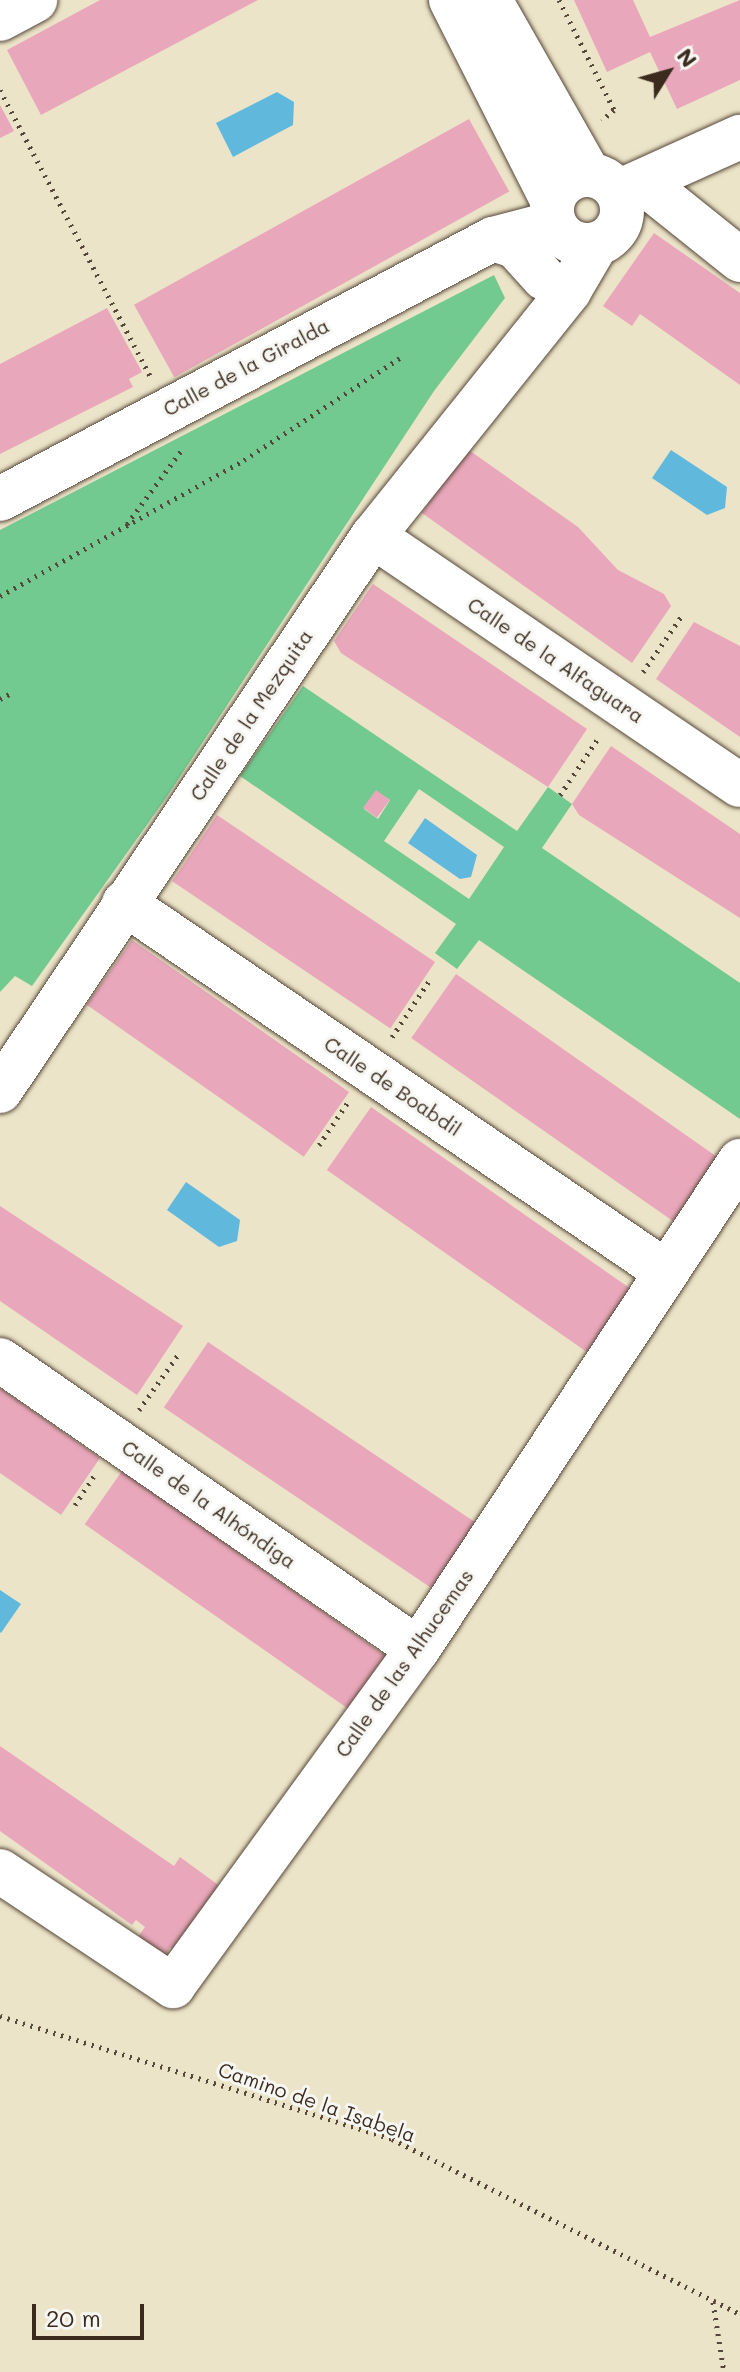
<!DOCTYPE html>
<html>
<head>
<meta charset="utf-8">
<style>
	body { margin:0 }
	#map { position:relative; width:740px; height:2372px; overflow:hidden; background:#ece4c8; font-family:Mali,sans-serif }
	div>[style] { position:absolute }
	[style*='--x'] { left:calc(var(--x)*1px); top:calc(var(--y)*1px); width:calc(var(--w)*1px); rotate:calc(var(--a)*1deg) }
	.green>* { inset:0; background:#73ca90 }
	.water>* { inset:0; background:#60b8dd }
	.building>* { inset:0; background:#e9a7bb; transform-origin:0 0 }
	.path>* { height:5px; margin-top:-2.5px; transform-origin:0; background:repeating-linear-gradient(90deg,#564638 0 2px,transparent 0 8px) }
	.roads { filter:drop-shadow(0 0 2px #564638) drop-shadow(0 0 2px #564638) }
	.minor>* { height:44px; margin:-22px; padding:0 22px; transform-origin:22px; border-radius:22px; background:#fff }
	.minor>.ring { margin:-22px; padding:0; box-sizing:content-box; background:none; border:44px solid #fff; border-radius:50% }
	span { translate:-50% -50%; white-space:nowrap; text-align:center; line-height:1.15; -webkit-text-stroke:6px #f6f6f2; paint-order:stroke }
	.street-label { font-size:20px; color:#3b2a1e }
	.north { position:absolute; left:628px; top:32px; width:80px; height:80px; -webkit-text-stroke:6px #f6f6f2; paint-order:stroke; rotate:53deg; font-size:22px; font-weight:700; line-height:32px; text-align:center; color:#3b2a1e }
	.north::after { content:''; display:block; margin:auto; width:28px; height:36px; background:#3b2a1e; clip-path:polygon(50% 0,100% 100%,50% 72%,0 100%) }
	.scale { position:absolute; left:32px; top:2304px; width:112px; height:36px; box-sizing:border-box; border:4px solid #3b2a1e; border-top:0; padding-left:10px; font-size:24px; line-height:28px; white-space:nowrap; color:#3b2a1e; -webkit-text-stroke:6px #f6f6f2; paint-order:stroke }
</style>
</head>
<body>
<div id="map">
	<div class="green">
		<i style="clip-path:polygon(494px 275px,505px 298px,434px 391px,166px 798px,32px 986px,15px 976px,0 992px,0 530px)"></i>
		<i style="clip-path:polygon(evenodd,303px 686px,517px 831px,548px 787px,572px 804px,542px 848px,740px 983px,740px 1119px,479px 940px,457px 969px,435px 953px,456px 924px,240px 776px,303px 686px,419px 789px,504px 847px,469px 899px,384px 841px,419px 789px,303px 686px,376px 791px,390px 800px,378px 819px,364px 809px,376px 791px)"></i>
	</div>
	<div class="water">
		<i style="clip-path:polygon(277px 92px,294px 102px,293px 125px,233px 157px,216px 123px)"></i>
		<i style="clip-path:polygon(671px 450px,727px 487px,725px 508px,707px 515px,652px 478px)"></i>
		<i style="clip-path:polygon(425px 818px,477px 855px,471px 877px,460px 879px,408px 843px)"></i>
		<i style="clip-path:polygon(186px 1182px,240px 1220px,237px 1241px,219px 1247px,167px 1210px)"></i>
		<i style="clip-path:polygon(0 1590px,21px 1604px,1px 1633px,0 1632px)"></i>
	</div>
	<div class="building">
		<i style="clip-path:polygon(100px 0,258px 0,41px 115px,7px 50px)"></i>
		<i style="clip-path:polygon(574px 0,633px 0,650px 37px,740px 0,740px 80px,677px 109px,650px 52px,607px 72px)"></i>
		<i style="clip-path:polygon(0 105px,14px 131px,0 138px)"></i>
		<i style="left:469px;top:119px;width:83px;height:383px;rotate:61deg"></i>
		<i style="clip-path:polygon(654px 233px,740px 293px,740px 385px,640px 314px,632px 326px,603px 306px)"></i>
		<i style="clip-path:polygon(107px 308px,142px 372px,129px 379px,133px 387px,0 454px,0 364px)"></i>
		<i style="clip-path:polygon(466px 448px,578px 527px,618px 570px,664px 594px,671px 606px,632px 663px,422px 513px)"></i>
		<i style="clip-path:polygon(373px 584px,587px 729px,548px 787px,341px 653px,334px 641px)"></i>
		<i style="clip-path:polygon(694px 622px,740px 646px,740px 737px,656px 679px)"></i>
		<i style="clip-path:polygon(611px 746px,740px 834px,740px 918px,579px 815px,572px 804px)"></i>
		<i style="left:376px;top:790px;width:17px;height:22px;rotate:36deg"></i>
		<i style="left:217px;top:815px;width:263px;height:80px;rotate:34deg"></i>
		<i style="left:132px;top:940px;width:265px;height:79px;rotate:35deg"></i>
		<i style="left:456px;top:974px;width:328px;height:78px;rotate:35deg"></i>
		<i style="left:371px;top:1107px;width:323px;height:77px;rotate:35deg"></i>
		<i style="clip-path:polygon(0 1206px,183px 1326px,137px 1395px,0 1301px)"></i>
		<i style="left:208px;top:1342px;width:328px;height:79px;rotate:34deg"></i>
		<i style="clip-path:polygon(0 1388px,100px 1458px,61px 1515px,0 1473px)"></i>
		<i style="left:122px;top:1471px;width:329px;height:65px;rotate:35deg"></i>
		<i style="clip-path:polygon(0 1746px,174px 1866px,180px 1857px,232px 1895px,187px 1959px,170px 1947px,163px 1959px,136px 1940px,145px 1927px,136px 1920px,132px 1925px,0 1831px)"></i>
	</div>
	<div class="path">
		<i style="--x:559;--y:0;--w:123;--a:63.4"></i>
		<i style="--x:614;--y:110;--w:16;--a:140"></i>
		<i style="--x:0;--y:90;--w:323;--a:62.3"></i>
		<i style="--x:127;--y:524;--w:91;--a:-53.5"></i>
		<i style="--x:0;--y:596;--w:279;--a:-29.1"></i>
		<i style="--x:244;--y:460;--w:186;--a:-33.2"></i>
		<i style="--x:643;--y:672;--w:70;--a:-55.4"></i>
		<i style="--x:0;--y:699;--w:15;--a:-28"></i>
		<i style="--x:560;--y:795;--w:70;--a:-56.1"></i>
		<i style="--x:392;--y:1037;--w:67;--a:-56.5"></i>
		<i style="--x:319;--y:1145;--w:52;--a:-56"></i>
		<i style="--x:139;--y:1410;--w:71;--a:-54.7"></i>
		<i style="--x:75;--y:1505;--w:37;--a:-57"></i>
		<i style="--x:0;--y:2016;--w:411;--a:17.4"></i>
		<i style="--x:392;--y:2139;--w:390;--a:26.7"></i>
		<i style="--x:713;--y:2302;--w:71;--a:81.1"></i>
	</div>
	<div class="roads">
		<div class="minor">
			<i style="--x:451;--y:0;--w:224;--a:63.2"></i>
			<i style="--x:490;--y:0;--w:200;--a:60.4"></i>
			<i style="--x:0;--y:19;--w:40;--a:-28"></i>
			<i class="ring" style="left:552px;top:175px;width:26px;height:26px"></i>
			<i style="--x:644;--y:183;--w:123;--a:38.7"></i>
			<i style="--x:618;--y:192;--w:134;--a:-24.3"></i>
			<i style="--x:493;--y:239;--w:23;--a:18"></i>
			<i style="--x:515;--y:246;--w:43;--a:47.8"></i>
			<i style="--x:0;--y:499;--w:557;--a:-27.81"></i>
			<i style="--x:493;--y:239;--w:63;--a:-14.7"></i>
			<i style="--x:373;--y:536;--w:443;--a:34.2"></i>
			<i style="--x:124;--y:903;--w:651;--a:34.23"></i>
			<i style="--x:0;--y:1091;--w:669;--a:-56.1"></i>
			<i style="--x:373;--y:536;--w:314;--a:-51.3"></i>
			<i style="--x:569;--y:291;--w:53;--a:-59.6"></i>
			<i style="--x:0;--y:1360;--w:508;--a:34.66"></i>
			<i style="--x:0;--y:1871;--w:208;--a:33.6"></i>
			<i style="--x:173;--y:1986;--w:417;--a:-54"></i>
			<i style="--x:418;--y:1649;--w:585;--a:-56.58"></i>
		</div>
	</div>
	<div class="street-label">
		<span style="left:246px;top:367px;rotate:-28deg">Calle de la Giralda</span>
		<span style="left:556px;top:660px;rotate:34deg">Calle de la Alfaguara</span>
		<span style="left:251px;top:715px;rotate:-56deg">Calle de la Mezquita</span>
		<span style="left:393px;top:1086px;rotate:34deg">Calle de Boabdil</span>
		<span style="left:209px;top:1504px;rotate:35deg">Calle de la Alhóndiga</span>
		<span style="left:404px;top:1663px;rotate:-55deg">Calle de las Alhucemas</span>
		<span style="left:317px;top:2102px;rotate:19deg">Camino de la Isabela</span>
	</div>
	<div class="north">N</div>
	<div class="scale">20 m</div>
</div>
</body>
</html>
